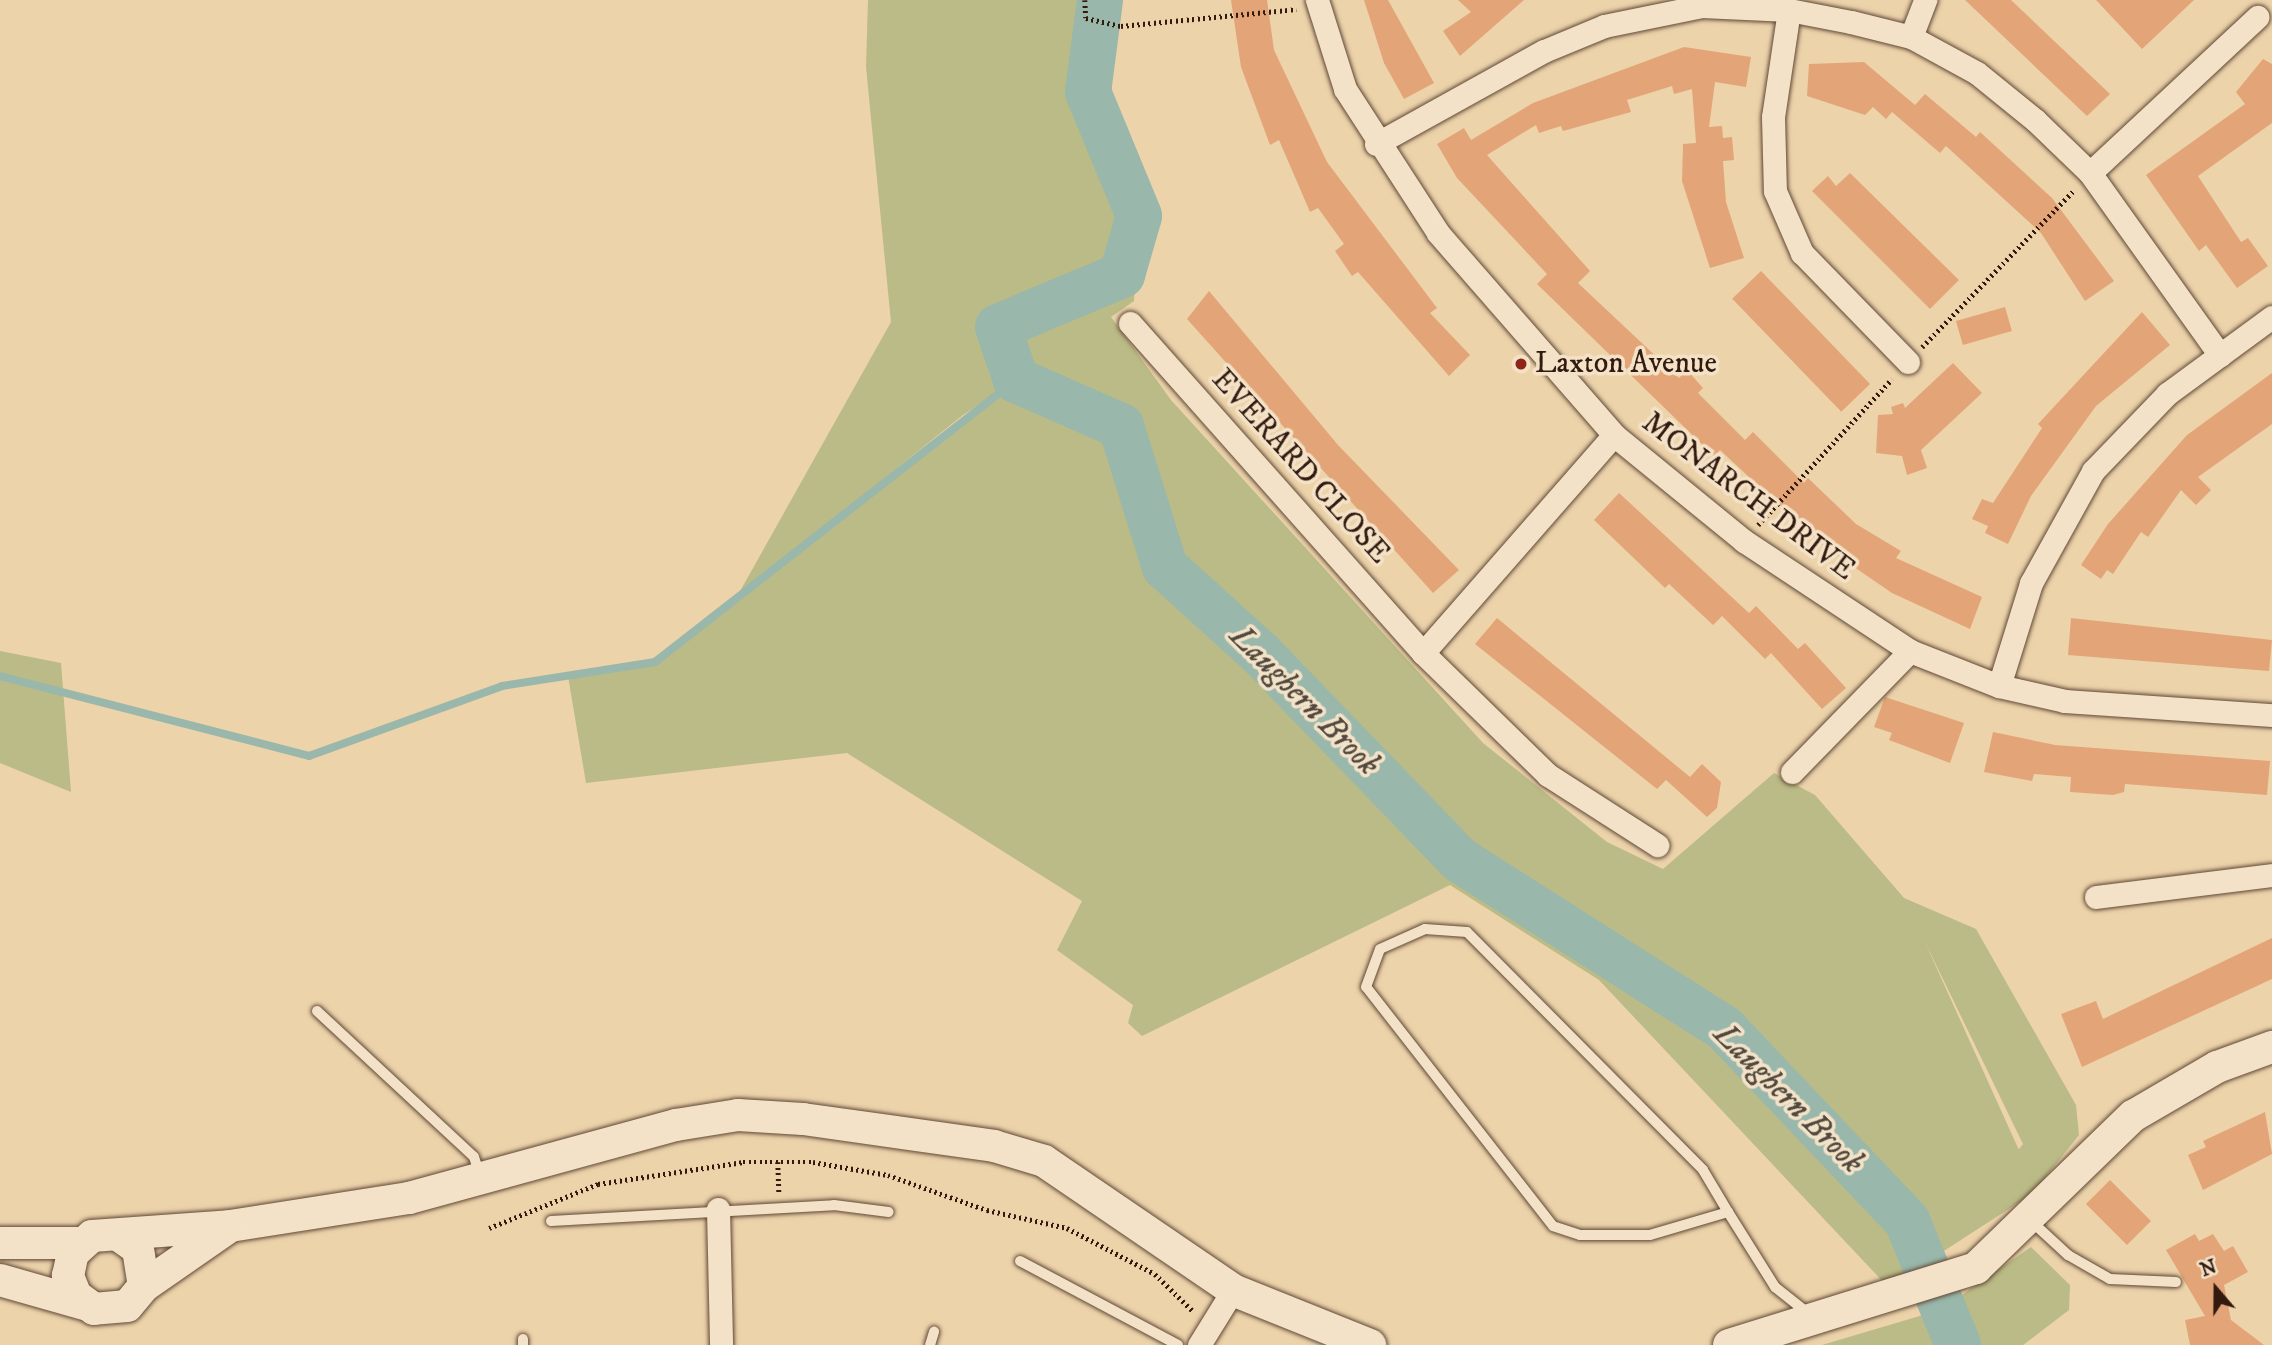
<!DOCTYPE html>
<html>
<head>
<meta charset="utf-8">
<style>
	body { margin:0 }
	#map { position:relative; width:2272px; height:1345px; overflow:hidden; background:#ecd3aa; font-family:"IM FELL DW Pica",serif }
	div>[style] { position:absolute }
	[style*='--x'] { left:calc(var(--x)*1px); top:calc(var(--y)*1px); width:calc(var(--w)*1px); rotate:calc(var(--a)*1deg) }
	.green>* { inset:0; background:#babb86 }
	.stream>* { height:8px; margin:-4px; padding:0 4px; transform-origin:4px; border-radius:4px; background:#99b7ab }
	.river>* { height:46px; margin:-23px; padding:0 23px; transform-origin:23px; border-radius:23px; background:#99b7ab }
	.building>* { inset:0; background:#e3a578; transform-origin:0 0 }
	.path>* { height:4.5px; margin-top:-2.25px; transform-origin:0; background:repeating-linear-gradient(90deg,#321a0f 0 2px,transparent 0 5.5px) }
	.roads { filter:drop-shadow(0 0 2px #604836) drop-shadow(0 0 2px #604836) }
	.lane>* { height:10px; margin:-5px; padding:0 5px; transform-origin:5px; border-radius:5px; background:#f3e2c8 }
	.street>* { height:23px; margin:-11.5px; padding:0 11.5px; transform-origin:11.5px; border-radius:11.5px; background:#f3e2c8 }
	.secondary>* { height:32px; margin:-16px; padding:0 16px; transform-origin:16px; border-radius:16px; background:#f3e2c8 }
	.dots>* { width:19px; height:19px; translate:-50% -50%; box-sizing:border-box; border:4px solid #f3e2c8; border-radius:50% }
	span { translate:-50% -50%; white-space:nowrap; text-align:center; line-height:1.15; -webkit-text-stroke:7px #f3e2c8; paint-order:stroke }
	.poi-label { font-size:30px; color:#321a0f }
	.left { translate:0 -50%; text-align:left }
	.street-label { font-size:30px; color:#321a0f }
	.water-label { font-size:32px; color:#51493e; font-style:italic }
	.north { position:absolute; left:2181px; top:1254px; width:70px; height:70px; -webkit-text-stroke:5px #f3e2c8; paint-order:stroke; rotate:340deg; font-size:19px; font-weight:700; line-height:28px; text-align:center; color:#321a0f }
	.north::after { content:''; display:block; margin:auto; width:24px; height:32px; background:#321a0f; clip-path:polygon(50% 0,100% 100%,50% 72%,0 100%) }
</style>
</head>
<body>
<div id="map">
	<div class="green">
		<i style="clip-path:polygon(evenodd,868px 0,1100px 0,1088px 92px,1139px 216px,1134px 301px,1111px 317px,1171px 400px,1483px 743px,1607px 842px,1663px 869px,1774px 773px,1815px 795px,1904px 898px,1976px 929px,2076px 1105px,2079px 1135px,2032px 1194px,1888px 1287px,1599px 980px,1450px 885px,1142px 1036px,1128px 1023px,1133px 1005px,1057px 950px,1082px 901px,847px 753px,586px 783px,568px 676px,655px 662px,739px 593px,891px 322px,866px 67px,868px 0,1005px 388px,792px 553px,791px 553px,963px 415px,1005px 388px,868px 0,1924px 940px,2023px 1144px,2019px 1149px,2018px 1148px,1924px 940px)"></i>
		<i style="clip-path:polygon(0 651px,61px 663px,71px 792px,0 763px)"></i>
		<i style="clip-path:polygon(2031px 1247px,2070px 1285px,2069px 1310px,2023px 1345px,1822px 1345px,1940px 1310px)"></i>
	</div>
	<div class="stream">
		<i style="--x:0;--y:676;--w:319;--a:14.5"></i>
		<i style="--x:309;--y:756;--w:205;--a:-19.9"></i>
		<i style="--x:502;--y:686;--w:155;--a:-8.9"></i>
		<i style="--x:655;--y:662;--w:458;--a:-38"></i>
	</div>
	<div class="river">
		<i style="--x:1100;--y:0;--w:93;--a:97.4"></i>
		<i style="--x:1088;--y:92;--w:134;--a:67.6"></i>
		<i style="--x:1139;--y:216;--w:61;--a:106.1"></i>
		<i style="--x:1122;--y:275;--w:134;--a:157.2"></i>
		<i style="--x:998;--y:327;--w:56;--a:71.2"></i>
		<i style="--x:1016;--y:380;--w:115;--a:23.7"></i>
		<i style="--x:1121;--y:426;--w:148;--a:72.7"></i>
		<i style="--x:1165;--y:567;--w:128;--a:42.2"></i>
		<i style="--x:1260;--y:653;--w:288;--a:46"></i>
		<i style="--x:1460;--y:860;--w:314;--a:32.5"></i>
		<i style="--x:1725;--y:1029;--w:265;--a:46.5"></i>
		<i style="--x:1907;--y:1221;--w:134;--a:67.6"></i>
	</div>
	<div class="building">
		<i style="clip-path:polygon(1231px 0,1267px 0,1274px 50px,1327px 162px,1437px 308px,1430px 313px,1470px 355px,1449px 376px,1358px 272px,1352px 276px,1335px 251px,1344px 244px,1318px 208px,1310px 212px,1279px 140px,1270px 145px,1241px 67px)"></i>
		<i style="clip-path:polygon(1364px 0,1388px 0,1434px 83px,1404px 99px,1384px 63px)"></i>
		<i style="clip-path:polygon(1458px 0,1524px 0,1460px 56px,1443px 31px,1471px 12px)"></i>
		<i style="clip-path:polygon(1965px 0,2011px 0,2110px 94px,2087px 116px)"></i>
		<i style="clip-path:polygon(2096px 0,2194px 0,2142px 49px)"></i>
		<i style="clip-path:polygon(1684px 47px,1751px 57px,1746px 87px,1715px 82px,1709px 127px,1722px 126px,1723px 138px,1732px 137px,1734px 160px,1723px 161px,1726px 202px,1744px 258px,1710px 268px,1682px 181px,1683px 144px,1696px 143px,1692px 89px,1674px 94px,1672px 86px,1627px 100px,1631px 112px,1563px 131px,1561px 126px,1539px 133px,1536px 125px,1487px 155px,1590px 271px,1578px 283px,1679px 378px,1687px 370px,1703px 388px,1698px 393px,1745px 440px,1753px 432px,1804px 483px,1808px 478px,1856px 524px,1901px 551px,1896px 558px,1982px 597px,1970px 629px,1892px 593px,1822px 545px,1720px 450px,1714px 456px,1537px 284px,1547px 274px,1457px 178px,1437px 144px,1464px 128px,1471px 140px,1533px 103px)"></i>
		<i style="clip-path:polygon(2263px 59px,2272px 64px,2272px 123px,2198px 176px,2241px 242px,2248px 238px,2268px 266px,2237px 288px,2206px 245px,2199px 251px,2146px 175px,2245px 104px,2236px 92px)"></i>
		<i style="clip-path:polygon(1864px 62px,1915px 105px,1925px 94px,1976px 137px,1980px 132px,2052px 198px,2114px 281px,2085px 301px,2041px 233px,1946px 146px,1940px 153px,1892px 112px,1886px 119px,1873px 107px,1865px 115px,1807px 96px,1809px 64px)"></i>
		<i style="clip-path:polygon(1850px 173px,1959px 280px,1930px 309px,1812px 191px,1828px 176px,1836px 186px)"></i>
		<i style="left:1761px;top:271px;width:157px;height:40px;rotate:46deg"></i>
		<i style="clip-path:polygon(1209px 291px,1338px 445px,1459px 570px,1433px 593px,1187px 319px)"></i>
		<i style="left:2005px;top:307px;width:25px;height:51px;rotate:74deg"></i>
		<i style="clip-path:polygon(2142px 312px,2170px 345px,2096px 406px,2031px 496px,2008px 544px,1985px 533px,1988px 526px,1972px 519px,1982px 499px,1993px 503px,2042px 428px,2038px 424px)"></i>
		<i style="clip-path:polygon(1953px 363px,1982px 393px,1921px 450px,1927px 468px,1907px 475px,1902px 456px,1876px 453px,1878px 415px,1893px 414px,1891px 407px,1903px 403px,1905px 408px)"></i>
		<i style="clip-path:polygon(2272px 373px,2272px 424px,2198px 477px,2211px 490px,2196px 505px,2181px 490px,2148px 537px,2141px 532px,2113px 574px,2107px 570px,2101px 579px,2081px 565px,2108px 524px,2187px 435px)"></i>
		<i style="clip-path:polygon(1619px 493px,1749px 613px,1756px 606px,1798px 649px,1805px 643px,1846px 688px,1822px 709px,1771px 653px,1765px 659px,1722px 616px,1713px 625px,1669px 584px,1665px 588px,1594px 520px)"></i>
		<i style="clip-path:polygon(1497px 618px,1690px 777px,1702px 764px,1721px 782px,1717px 808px,1707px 817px,1666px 780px,1657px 789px,1475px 644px)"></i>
		<i style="clip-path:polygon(2071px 618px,2272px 640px,2269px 671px,2068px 655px)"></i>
		<i style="clip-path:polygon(1885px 697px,1964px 723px,1950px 763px,1889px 740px,1892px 733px,1874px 727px)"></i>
		<i style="clip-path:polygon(1993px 732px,2055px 745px,2270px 761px,2267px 795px,2125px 784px,2124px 792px,2113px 795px,2070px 792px,2071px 777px,2034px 774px,2032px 781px,1984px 772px)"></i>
		<i style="clip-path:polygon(2272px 938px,2272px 979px,2082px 1067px,2061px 1014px,2096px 1001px,2103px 1019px)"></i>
		<i style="clip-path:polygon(2265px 1112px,2272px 1154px,2203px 1190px,2188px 1155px,2206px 1147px,2203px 1141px)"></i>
		<i style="left:2110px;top:1180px;width:58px;height:34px;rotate:45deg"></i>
		<i style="clip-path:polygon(2195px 1234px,2199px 1241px,2213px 1234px,2224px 1251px,2233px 1246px,2248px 1272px,2224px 1285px,2231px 1320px,2264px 1345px,2190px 1345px,2185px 1320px,2205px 1316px,2166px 1250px)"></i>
	</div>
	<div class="path">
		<i style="--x:1085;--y:0;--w:18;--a:87"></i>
		<i style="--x:1086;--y:18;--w:36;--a:13"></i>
		<i style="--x:1121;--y:26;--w:176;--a:-5.5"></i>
		<i style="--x:1922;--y:347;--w:219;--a:-45.9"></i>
		<i style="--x:1758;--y:525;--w:198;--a:-47.5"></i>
		<i style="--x:778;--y:1162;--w:31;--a:88"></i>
		<i style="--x:489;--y:1228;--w:118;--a:-22"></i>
		<i style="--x:598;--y:1184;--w:147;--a:-8.6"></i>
		<i style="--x:743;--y:1162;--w:70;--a:0"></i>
		<i style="--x:813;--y:1162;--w:76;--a:9.8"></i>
		<i style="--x:888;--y:1175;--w:105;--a:19.5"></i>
		<i style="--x:987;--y:1210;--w:82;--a:12.7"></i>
		<i style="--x:1067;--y:1228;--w:99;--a:27.6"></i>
		<i style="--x:1155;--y:1274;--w:54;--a:44.3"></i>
	</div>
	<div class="roads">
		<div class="lane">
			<i style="--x:317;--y:1011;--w:214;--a:42.9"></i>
			<i style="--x:474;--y:1157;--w:19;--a:72"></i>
			<i style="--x:1728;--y:1212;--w:81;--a:163.6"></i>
			<i style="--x:1650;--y:1235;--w:70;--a:180"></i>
			<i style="--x:1580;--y:1235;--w:28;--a:-162"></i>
			<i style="--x:1553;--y:1226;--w:303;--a:-128"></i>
			<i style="--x:1366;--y:987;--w:40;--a:-69.8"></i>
			<i style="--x:1380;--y:949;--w:49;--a:-24"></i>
			<i style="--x:1425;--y:929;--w:42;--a:4.1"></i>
			<i style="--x:1467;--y:932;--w:335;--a:45.2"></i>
			<i style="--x:1703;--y:1170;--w:49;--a:59.2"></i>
			<i style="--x:1728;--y:1212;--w:89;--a:57.9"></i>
			<i style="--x:1775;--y:1287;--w:43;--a:38.5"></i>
			<i style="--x:2030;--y:1220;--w:52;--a:42.6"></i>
			<i style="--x:2068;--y:1255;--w:48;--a:29.7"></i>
			<i style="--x:2110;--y:1279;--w:66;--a:2.6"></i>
			<i style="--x:551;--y:1221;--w:283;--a:-3.2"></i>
			<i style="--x:834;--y:1205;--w:55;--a:7.3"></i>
			<i style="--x:1020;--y:1261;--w:179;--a:28"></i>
			<i style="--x:523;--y:1345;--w:6;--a:-90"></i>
			<i style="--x:930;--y:1345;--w:14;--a:-73"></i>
		</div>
		<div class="street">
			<i style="--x:1317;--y:0;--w:93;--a:72.5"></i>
			<i style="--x:1345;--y:89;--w:171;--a:57.1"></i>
			<i style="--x:1438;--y:233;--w:268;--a:48.9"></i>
			<i style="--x:1614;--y:435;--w:168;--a:39.2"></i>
			<i style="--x:1744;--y:541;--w:199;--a:33.5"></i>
			<i style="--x:1910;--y:651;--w:96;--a:21.5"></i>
			<i style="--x:1999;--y:686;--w:68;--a:12.8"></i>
			<i style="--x:2065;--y:701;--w:207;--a:3.9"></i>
			<i style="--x:1789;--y:10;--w:108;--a:98.5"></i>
			<i style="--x:1773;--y:117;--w:74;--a:88.5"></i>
			<i style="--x:1775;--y:191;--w:68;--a:66.5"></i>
			<i style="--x:1802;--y:253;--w:152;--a:45.8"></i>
			<i style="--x:1911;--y:37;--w:40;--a:-69"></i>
			<i style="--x:1376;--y:144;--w:192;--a:-29"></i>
			<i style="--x:1544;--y:51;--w:65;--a:-22.6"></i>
			<i style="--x:1604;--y:26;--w:100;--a:-11.5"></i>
			<i style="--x:1702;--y:6;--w:87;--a:2.6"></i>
			<i style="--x:1789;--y:10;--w:63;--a:11"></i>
			<i style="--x:1851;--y:22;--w:62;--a:14"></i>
			<i style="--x:1911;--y:37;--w:75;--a:28.6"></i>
			<i style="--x:1977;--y:73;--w:75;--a:39"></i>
			<i style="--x:2035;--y:120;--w:76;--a:43.9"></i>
			<i style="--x:2090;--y:173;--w:224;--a:54.5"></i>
			<i style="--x:2090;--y:173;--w:229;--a:-43"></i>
			<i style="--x:1130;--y:323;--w:441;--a:48.4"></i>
			<i style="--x:1423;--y:653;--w:175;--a:44.3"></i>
			<i style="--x:1548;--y:775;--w:130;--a:32.7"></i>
			<i style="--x:1423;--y:653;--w:290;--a:-48.8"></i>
			<i style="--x:1999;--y:686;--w:108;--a:-72.7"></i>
			<i style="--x:2031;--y:583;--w:128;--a:-61"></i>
			<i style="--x:2093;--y:471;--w:107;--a:-46.1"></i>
			<i style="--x:2167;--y:394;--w:130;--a:-36.3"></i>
			<i style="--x:1792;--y:772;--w:169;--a:-45.7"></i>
			<i style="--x:2096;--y:897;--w:177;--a:-7.1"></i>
			<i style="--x:718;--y:1209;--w:136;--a:88.7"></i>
			<i style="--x:1199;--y:1345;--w:65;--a:-58.3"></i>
		</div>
		<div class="secondary">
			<i style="--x:118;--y:1235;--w:24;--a:35"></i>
			<i style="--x:138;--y:1249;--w:37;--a:81"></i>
			<i style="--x:144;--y:1286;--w:26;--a:130"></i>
			<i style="--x:127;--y:1306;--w:33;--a:175"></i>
			<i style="--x:94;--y:1309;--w:22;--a:-144"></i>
			<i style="--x:76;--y:1296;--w:22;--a:-112"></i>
			<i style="--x:68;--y:1276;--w:24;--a:-78"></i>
			<i style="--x:73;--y:1253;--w:25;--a:-42"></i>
			<i style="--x:92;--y:1236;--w:138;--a:-4.1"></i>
			<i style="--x:230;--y:1226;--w:181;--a:-8.9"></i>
			<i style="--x:409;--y:1198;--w:277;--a:-15.3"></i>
			<i style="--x:676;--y:1125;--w:63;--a:-9.2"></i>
			<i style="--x:738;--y:1115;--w:65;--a:3.5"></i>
			<i style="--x:803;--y:1119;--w:193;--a:8"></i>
			<i style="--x:994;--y:1146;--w:52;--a:16.7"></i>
			<i style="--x:1044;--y:1161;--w:229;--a:34.3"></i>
			<i style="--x:1233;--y:1290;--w:148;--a:21.9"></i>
			<i style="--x:0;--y:1243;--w:81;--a:0"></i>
			<i style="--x:0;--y:1280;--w:87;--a:15.9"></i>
			<i style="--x:144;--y:1286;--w:103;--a:-34.8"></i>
			<i style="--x:1729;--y:1345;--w:259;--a:-17.3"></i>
			<i style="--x:1976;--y:1268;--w:219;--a:-44.1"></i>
			<i style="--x:2133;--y:1116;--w:97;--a:-30.3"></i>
			<i style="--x:2217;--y:1067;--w:59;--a:-20"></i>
		</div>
	</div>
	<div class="dots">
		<i style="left:1521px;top:364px;background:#8f2418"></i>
	</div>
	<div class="poi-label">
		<span class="left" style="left:1535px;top:364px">Laxton Avenue</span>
	</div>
	<div class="street-label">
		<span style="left:1300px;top:467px;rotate:48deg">EVERARD CLOSE</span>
		<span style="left:1748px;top:497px;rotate:37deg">MONARCH DRIVE</span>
	</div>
	<div class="water-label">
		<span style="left:1304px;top:701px;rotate:45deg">Laughern Brook</span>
		<span style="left:1788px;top:1099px;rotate:45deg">Laughern Brook</span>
	</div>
	<div class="north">N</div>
</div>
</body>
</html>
